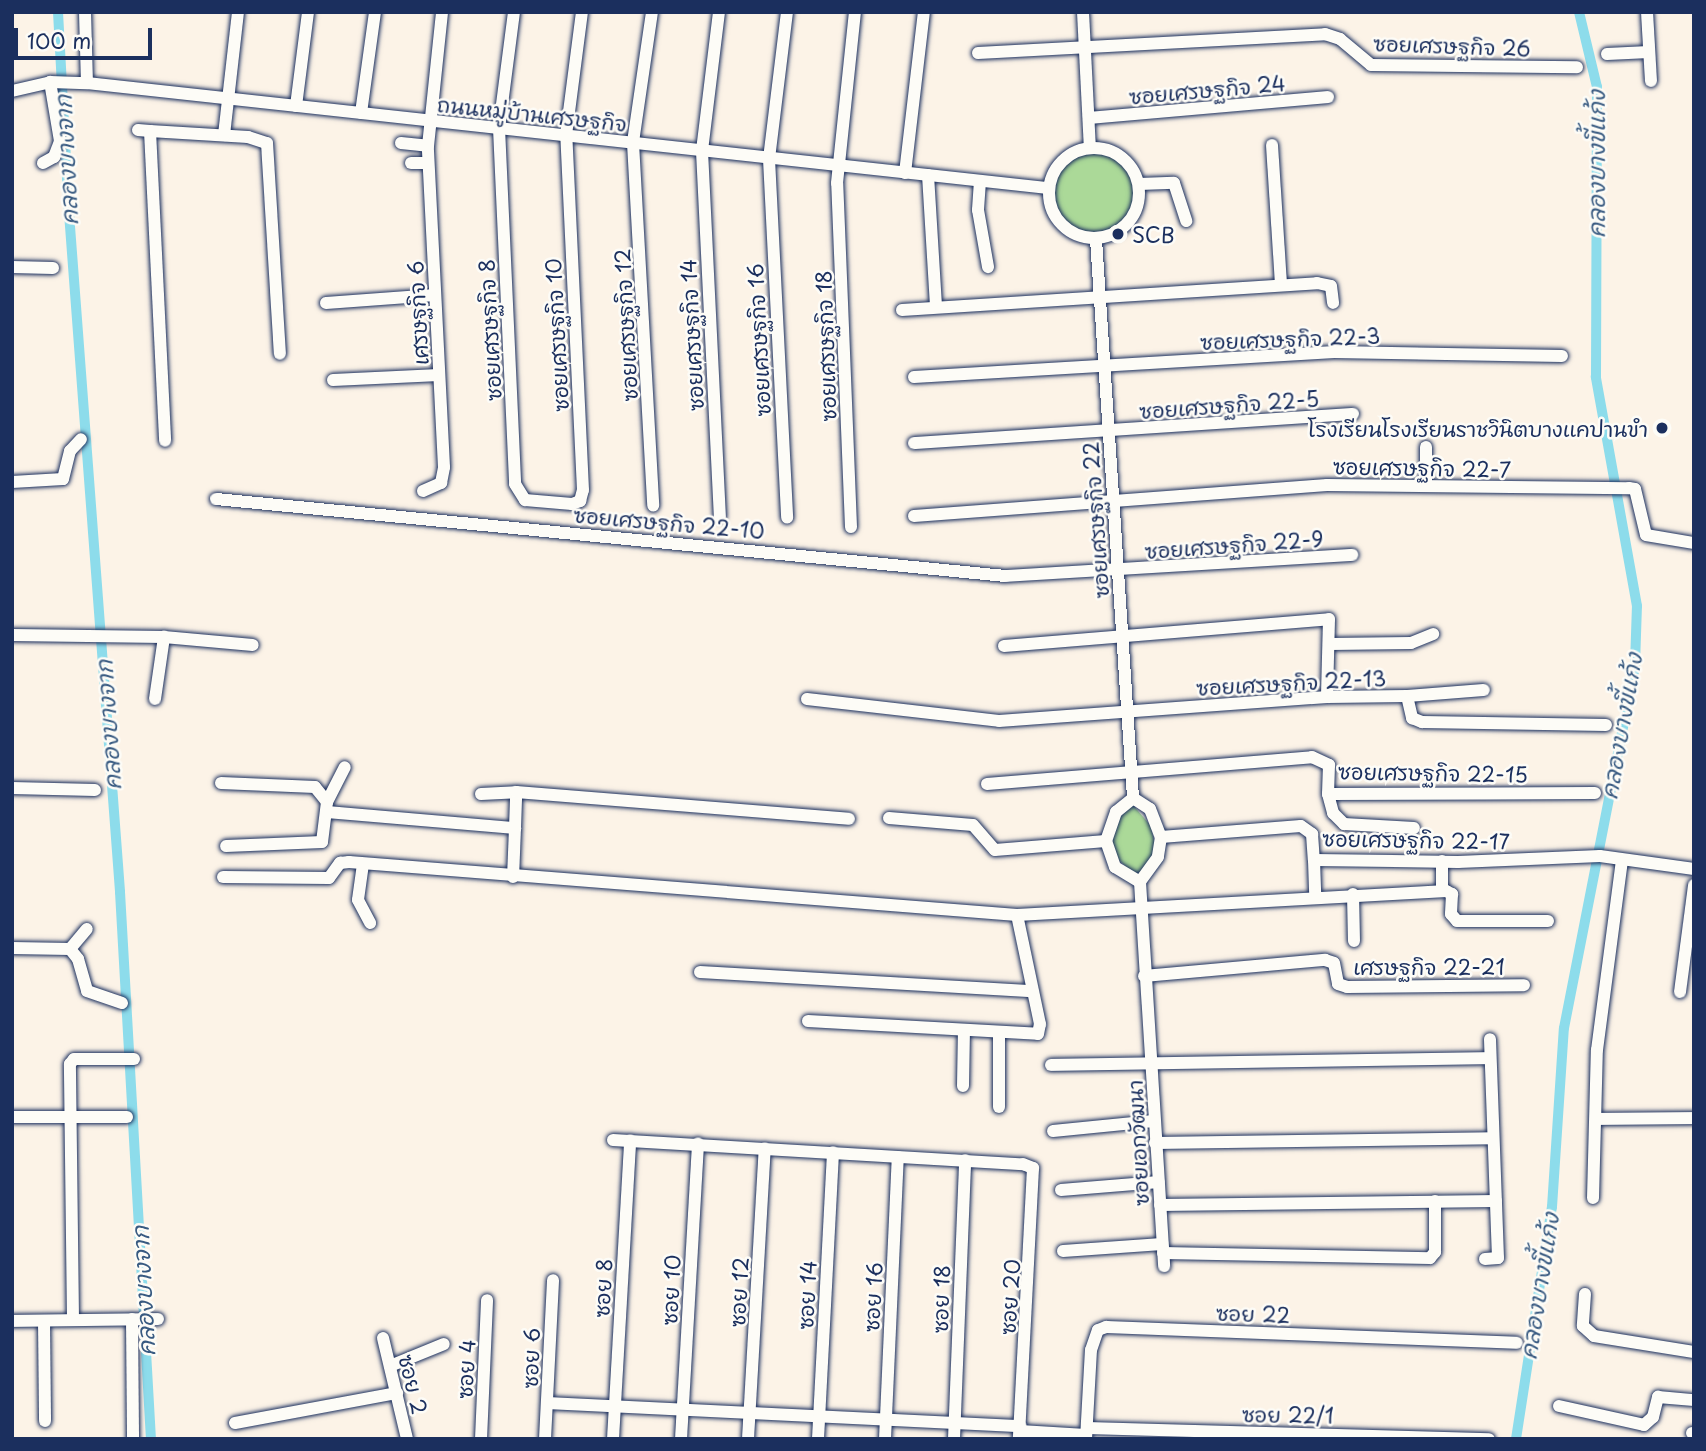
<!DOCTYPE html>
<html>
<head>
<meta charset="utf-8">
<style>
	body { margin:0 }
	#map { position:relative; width:1706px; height:1451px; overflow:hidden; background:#fcf3e7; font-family:"Playpen Sans","Playpen Sans Thai",sans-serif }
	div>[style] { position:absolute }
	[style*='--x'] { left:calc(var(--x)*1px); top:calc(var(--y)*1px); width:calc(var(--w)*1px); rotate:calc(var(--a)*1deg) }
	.green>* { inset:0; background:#abd998 }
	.round { border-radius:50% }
	.canal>* { height:10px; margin:-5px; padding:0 5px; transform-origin:5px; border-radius:5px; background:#8ddceb }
	.roads { filter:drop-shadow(0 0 2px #1b2f5e) drop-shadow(0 0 2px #1b2f5e) }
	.minor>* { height:12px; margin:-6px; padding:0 6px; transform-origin:6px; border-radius:6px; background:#fdfcf7 }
	.minor>.ring { margin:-6px; padding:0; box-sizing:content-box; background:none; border:12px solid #fdfcf7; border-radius:50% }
	.dots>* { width:19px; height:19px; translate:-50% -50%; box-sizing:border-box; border:4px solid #fdfcf7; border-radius:50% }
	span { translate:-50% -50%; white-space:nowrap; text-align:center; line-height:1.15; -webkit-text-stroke:5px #fdfcf7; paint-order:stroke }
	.street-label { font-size:21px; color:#1b2f5e }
	.poi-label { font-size:21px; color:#1b2f5e }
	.left { translate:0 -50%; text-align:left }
	.right { translate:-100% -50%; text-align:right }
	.water-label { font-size:23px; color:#385a81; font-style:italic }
	.frame { position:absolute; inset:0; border:14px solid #1b2f5e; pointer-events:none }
	.scale { position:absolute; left:14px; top:28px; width:138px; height:32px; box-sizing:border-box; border:4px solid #1b2f5e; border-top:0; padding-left:9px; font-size:21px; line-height:24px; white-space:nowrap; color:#1b2f5e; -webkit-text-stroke:5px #fdfcf7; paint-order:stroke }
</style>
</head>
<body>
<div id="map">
	<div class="green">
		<i class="round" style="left:1054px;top:153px;width:82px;height:82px"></i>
		<i style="clip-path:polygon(1132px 804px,1151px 826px,1155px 845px,1150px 863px,1137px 876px,1114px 856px,1111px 843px,1119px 813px)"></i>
	</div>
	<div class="canal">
		<i style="--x:58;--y:12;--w:201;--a:86.9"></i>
		<i style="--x:69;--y:213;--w:681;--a:85.7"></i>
		<i style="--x:120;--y:892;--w:548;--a:86.76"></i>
		<i style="--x:1516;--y:1439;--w:235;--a:-81.2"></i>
		<i style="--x:1552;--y:1207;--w:179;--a:-86.2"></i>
		<i style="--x:1564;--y:1028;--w:370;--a:-78.9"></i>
		<i style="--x:1635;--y:665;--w:59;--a:-88.1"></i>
		<i style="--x:1637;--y:606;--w:233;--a:-100.2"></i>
		<i style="--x:1596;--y:377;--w:290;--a:-89.8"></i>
		<i style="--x:1597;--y:87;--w:77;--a:-103.5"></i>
	</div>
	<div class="roads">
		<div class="minor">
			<i style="--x:85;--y:12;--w:71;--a:88.4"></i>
			<i style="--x:514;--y:12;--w:117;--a:97.4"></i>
			<i style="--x:499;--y:128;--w:356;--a:87.4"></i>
			<i style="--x:515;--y:484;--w:19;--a:58"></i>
			<i style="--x:525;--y:500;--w:47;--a:4.9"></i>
			<i style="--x:572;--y:504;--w:9;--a:-21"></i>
			<i style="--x:580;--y:501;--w:11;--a:-75"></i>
			<i style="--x:583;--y:490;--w:355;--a:-92.7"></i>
			<i style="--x:566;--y:135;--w:124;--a:-82.6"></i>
			<i style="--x:652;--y:12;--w:132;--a:98.3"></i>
			<i style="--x:633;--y:143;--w:363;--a:86.8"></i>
			<i style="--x:719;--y:12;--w:140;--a:97"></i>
			<i style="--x:702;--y:151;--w:366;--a:87.2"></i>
			<i style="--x:787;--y:12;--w:148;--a:97"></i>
			<i style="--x:769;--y:159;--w:359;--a:87.1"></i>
			<i style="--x:1083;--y:12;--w:136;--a:87.1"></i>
			<i style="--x:1647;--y:12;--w:69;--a:86.7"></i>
			<i style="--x:978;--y:53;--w:348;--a:-3.1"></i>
			<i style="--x:1325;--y:34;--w:16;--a:18"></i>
			<i style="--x:1340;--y:39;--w:40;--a:40"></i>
			<i style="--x:1371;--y:65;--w:206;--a:0.6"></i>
			<i style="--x:1607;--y:54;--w:42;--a:-2.7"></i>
			<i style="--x:12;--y:91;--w:39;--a:-13"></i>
			<i style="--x:50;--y:82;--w:37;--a:2"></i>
			<i style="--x:87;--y:83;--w:967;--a:6.24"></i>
			<i style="--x:296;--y:106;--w:95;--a:-82.7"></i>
			<i style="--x:361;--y:113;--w:102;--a:-82.1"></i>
			<i style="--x:1089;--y:118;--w:240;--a:-5"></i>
			<i style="--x:138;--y:130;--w:12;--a:5"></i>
			<i style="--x:150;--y:131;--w:310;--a:87.2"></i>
			<i style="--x:150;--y:131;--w:98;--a:3.5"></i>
			<i style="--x:248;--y:137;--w:20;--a:18"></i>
			<i style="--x:267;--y:143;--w:211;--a:86.5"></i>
			<i style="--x:224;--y:135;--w:124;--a:-83.5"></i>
			<i style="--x:401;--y:143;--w:27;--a:6"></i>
			<i style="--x:1272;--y:145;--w:140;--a:86.3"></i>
			<i class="ring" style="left:1049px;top:148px;width:78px;height:78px"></i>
			<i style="--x:43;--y:163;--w:13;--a:-29"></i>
			<i style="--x:54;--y:157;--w:17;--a:-69"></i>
			<i style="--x:60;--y:141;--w:60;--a:-99.6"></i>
			<i style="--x:411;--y:163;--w:17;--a:0"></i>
			<i style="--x:905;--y:173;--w:162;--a:-83.3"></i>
			<i style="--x:928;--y:175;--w:132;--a:86.5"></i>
			<i style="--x:980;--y:181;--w:29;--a:94"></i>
			<i style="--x:978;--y:210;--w:58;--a:80"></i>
			<i style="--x:1139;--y:184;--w:35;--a:-2"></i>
			<i style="--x:1174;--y:183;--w:40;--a:72"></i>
			<i style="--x:1096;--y:239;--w:560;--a:86.21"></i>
			<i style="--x:12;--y:267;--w:41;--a:1.4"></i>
			<i style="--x:326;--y:303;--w:109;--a:-4.2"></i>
			<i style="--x:902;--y:310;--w:416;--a:-3.7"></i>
			<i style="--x:1317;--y:283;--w:14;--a:12"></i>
			<i style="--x:1331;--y:286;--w:17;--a:83"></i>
			<i style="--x:914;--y:377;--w:421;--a:-3.4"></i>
			<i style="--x:1334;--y:352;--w:228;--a:1"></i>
			<i style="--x:333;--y:380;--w:106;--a:-2.7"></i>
			<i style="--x:914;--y:443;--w:440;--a:-3.8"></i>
			<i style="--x:1426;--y:447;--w:37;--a:90"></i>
			<i style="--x:12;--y:482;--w:51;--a:-3.4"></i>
			<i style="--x:63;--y:479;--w:29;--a:-76"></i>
			<i style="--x:70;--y:451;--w:16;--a:-47"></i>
			<i style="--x:423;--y:491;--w:20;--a:-24"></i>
			<i style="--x:441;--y:483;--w:16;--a:-79"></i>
			<i style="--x:444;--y:467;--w:321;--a:-92.9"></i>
			<i style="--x:428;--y:146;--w:135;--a:-84"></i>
			<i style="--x:216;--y:499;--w:793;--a:5.57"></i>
			<i style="--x:1005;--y:576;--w:348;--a:-3.5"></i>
			<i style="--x:914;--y:516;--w:414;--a:-4.3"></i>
			<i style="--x:1327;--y:485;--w:302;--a:0.6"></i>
			<i style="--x:1629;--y:488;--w:6;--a:9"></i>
			<i style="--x:1635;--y:489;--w:47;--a:76.6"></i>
			<i style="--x:1646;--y:535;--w:49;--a:9.5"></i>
			<i style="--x:851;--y:527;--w:344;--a:-92.3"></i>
			<i style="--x:837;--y:183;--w:172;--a:-84"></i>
			<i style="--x:12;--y:635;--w:152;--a:0.8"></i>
			<i style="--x:164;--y:637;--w:89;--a:5.1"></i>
			<i style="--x:1330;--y:644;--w:81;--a:-0.7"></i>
			<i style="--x:1411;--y:643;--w:24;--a:-22"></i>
			<i style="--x:1004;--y:646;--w:326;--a:-4.7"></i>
			<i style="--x:1329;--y:619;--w:78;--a:91.5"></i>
			<i style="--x:1407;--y:696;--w:77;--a:-4.5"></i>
			<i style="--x:155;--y:699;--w:63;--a:-81.7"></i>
			<i style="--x:807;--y:699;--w:193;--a:6.5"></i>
			<i style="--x:999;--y:721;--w:329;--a:-4.2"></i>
			<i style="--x:1327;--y:697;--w:80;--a:-0.7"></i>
			<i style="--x:1407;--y:696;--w:23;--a:77"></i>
			<i style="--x:1412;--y:718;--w:11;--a:22"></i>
			<i style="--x:1422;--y:722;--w:184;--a:0.9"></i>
			<i style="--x:221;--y:783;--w:94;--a:2.4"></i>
			<i style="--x:315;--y:787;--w:19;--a:51"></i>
			<i style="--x:327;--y:802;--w:40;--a:97.1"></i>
			<i style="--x:322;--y:842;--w:96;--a:177.6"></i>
			<i style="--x:987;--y:784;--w:326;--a:-4.7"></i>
			<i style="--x:1312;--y:757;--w:19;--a:25"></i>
			<i style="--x:1329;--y:765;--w:29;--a:92"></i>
			<i style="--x:1328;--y:794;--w:267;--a:-0.2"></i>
			<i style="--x:12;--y:788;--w:83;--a:1.4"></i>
			<i style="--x:481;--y:794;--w:35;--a:-3"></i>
			<i style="--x:1328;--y:794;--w:20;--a:75"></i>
			<i style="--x:1333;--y:813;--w:16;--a:45"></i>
			<i style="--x:1344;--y:824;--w:70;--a:3.3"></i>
			<i style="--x:1133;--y:798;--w:20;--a:33"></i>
			<i style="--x:1150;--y:809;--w:30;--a:69"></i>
			<i style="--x:1161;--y:837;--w:20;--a:99"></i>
			<i style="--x:1158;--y:857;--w:31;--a:126"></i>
			<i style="--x:1140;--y:882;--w:29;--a:-149"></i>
			<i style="--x:1115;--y:867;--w:28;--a:-109"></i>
			<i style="--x:1106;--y:841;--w:31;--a:-71"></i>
			<i style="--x:1116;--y:812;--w:22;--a:-39"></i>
			<i style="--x:327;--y:802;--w:39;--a:-63"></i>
			<i style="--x:327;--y:812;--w:189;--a:4.9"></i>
			<i style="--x:515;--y:828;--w:49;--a:92.3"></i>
			<i style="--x:889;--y:818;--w:84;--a:4.8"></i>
			<i style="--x:973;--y:825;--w:33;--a:49"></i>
			<i style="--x:995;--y:850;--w:111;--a:-4.6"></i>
			<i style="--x:515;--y:828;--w:36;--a:-88"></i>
			<i style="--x:516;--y:792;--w:334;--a:4.6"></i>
			<i style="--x:1161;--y:837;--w:140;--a:-4.5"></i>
			<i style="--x:1301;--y:826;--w:14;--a:36"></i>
			<i style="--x:1312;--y:834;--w:26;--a:86"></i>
			<i style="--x:1314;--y:860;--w:144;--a:0.8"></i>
			<i style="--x:1458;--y:862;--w:142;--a:-2.4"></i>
			<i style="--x:1600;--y:856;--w:95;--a:7.9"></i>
			<i style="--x:1314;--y:860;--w:35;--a:88"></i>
			<i style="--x:1442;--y:861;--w:30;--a:90"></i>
			<i style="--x:363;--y:864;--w:36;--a:98"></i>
			<i style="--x:358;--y:900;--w:26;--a:62"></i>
			<i style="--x:223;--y:877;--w:106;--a:0.5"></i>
			<i style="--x:329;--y:878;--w:19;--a:-54"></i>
			<i style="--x:340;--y:863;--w:9;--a:-6"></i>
			<i style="--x:349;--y:862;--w:670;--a:4.54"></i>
			<i style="--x:1017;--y:915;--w:430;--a:-3.2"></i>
			<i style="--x:1446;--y:891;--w:7;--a:27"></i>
			<i style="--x:1452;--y:894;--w:20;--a:93"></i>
			<i style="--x:1451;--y:914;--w:9;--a:49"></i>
			<i style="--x:1457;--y:921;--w:91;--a:0"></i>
			<i style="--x:1140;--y:882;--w:385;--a:86.4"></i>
			<i style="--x:1353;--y:894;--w:47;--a:88.8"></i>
			<i style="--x:12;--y:948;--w:58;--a:1"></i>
			<i style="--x:70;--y:949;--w:13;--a:51"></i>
			<i style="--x:78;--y:959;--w:33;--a:74"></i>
			<i style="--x:87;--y:991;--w:37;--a:19"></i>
			<i style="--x:70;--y:949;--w:26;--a:-50"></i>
			<i style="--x:700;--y:972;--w:333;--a:3.3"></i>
			<i style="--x:1144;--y:976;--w:182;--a:-5.1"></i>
			<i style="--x:1325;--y:960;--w:9;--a:18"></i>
			<i style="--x:1334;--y:963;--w:21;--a:79"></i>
			<i style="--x:1338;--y:984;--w:9;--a:18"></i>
			<i style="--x:1347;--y:987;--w:177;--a:-0.6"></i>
			<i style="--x:1680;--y:992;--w:108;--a:-82.5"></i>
			<i style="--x:808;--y:1021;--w:230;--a:3.2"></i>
			<i style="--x:1038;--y:1034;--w:10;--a:-79"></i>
			<i style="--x:1040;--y:1024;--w:111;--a:-101.9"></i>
			<i style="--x:1051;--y:1065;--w:439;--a:-0.9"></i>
			<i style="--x:963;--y:1086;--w:55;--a:-89"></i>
			<i style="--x:999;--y:1107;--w:73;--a:-90"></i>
			<i style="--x:12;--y:1117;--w:115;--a:0"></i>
			<i style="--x:1596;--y:1119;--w:98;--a:-0.6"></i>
			<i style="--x:1053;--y:1131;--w:101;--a:-5.7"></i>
			<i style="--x:613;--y:1140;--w:411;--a:3.4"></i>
			<i style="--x:1023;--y:1164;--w:11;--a:22"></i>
			<i style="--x:1033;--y:1168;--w:271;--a:93"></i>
			<i style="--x:1155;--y:1143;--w:338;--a:-0.8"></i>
			<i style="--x:1061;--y:1190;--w:98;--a:-4.7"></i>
			<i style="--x:1593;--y:1198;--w:148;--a:-88.5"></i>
			<i style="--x:1597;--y:1050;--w:192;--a:-82.5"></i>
			<i style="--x:1160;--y:1205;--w:336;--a:-0.7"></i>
			<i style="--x:1063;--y:1251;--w:99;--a:-4"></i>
			<i style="--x:1163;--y:1253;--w:267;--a:1.1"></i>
			<i style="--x:1430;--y:1258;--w:8;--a:-50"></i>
			<i style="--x:1435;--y:1252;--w:51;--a:-90"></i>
			<i style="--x:1485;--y:1259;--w:13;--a:-4"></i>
			<i style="--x:1498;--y:1258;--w:219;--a:-92.1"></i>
			<i style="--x:1585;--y:1294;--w:32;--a:94"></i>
			<i style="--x:1583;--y:1326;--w:15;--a:42"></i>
			<i style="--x:1594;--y:1336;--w:101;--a:9.1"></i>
			<i style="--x:73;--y:1319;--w:255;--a:-90.7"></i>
			<i style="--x:70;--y:1064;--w:6;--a:-51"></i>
			<i style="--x:74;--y:1059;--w:60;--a:0"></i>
			<i style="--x:132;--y:1319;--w:120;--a:89.5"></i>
			<i style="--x:12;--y:1321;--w:146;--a:-0.8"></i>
			<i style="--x:44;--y:1321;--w:100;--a:89.4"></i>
			<i style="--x:383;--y:1338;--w:104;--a:76.6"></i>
			<i style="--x:390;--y:1366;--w:58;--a:-22.2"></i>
			<i style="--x:548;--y:1403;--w:473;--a:2.8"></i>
			<i style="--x:1559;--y:1406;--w:87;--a:12.6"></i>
			<i style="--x:1644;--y:1425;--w:12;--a:-42"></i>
			<i style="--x:1653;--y:1417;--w:21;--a:-76"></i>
			<i style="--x:1658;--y:1397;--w:36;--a:5"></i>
			<i style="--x:235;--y:1423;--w:165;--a:-10.5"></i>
			<i style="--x:1087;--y:1428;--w:402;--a:1.6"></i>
			<i style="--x:1020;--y:1431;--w:66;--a:3.5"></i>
			<i style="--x:1692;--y:1433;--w:2;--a:0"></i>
			<i style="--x:481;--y:1439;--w:139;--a:-87.5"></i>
			<i style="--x:545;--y:1439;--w:159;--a:-87.1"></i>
			<i style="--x:613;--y:1439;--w:299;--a:-86.7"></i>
			<i style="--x:681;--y:1439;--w:296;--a:-86.7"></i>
			<i style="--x:748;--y:1439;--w:291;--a:-86.7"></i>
			<i style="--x:818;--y:1439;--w:287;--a:-87"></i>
			<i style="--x:885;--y:1439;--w:282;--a:-87.4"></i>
			<i style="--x:954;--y:1439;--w:279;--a:-87.7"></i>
			<i style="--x:1086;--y:1439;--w:89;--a:-86.8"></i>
			<i style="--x:1091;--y:1350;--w:21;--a:-71"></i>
			<i style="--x:1098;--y:1330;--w:9;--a:-21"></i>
			<i style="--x:1106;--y:1327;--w:411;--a:2.2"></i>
		</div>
	</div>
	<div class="dots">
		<i style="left:1118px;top:234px;background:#1b2f5e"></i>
		<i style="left:1662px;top:428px;background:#1b2f5e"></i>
	</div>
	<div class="street-label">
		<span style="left:1452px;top:45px;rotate:2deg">ซอยเศรษฐกิจ 26</span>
		<span style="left:1207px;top:89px;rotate:-5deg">ซอยเศรษฐกิจ 24</span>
		<span style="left:532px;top:113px;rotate:6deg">ถนนหมู่บ้านเศรษฐกิจ</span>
		<span style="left:417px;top:313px;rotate:-93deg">เศรษฐกิจ 6</span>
		<span style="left:625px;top:325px;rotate:-93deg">ซอยเศรษฐกิจ 12</span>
		<span style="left:489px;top:330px;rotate:-93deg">ซอยเศรษฐกิจ 8</span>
		<span style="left:556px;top:335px;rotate:-93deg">ซอยเศรษฐกิจ 10</span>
		<span style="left:691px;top:335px;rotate:-93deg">ซอยเศรษฐกิจ 14</span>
		<span style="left:1290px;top:338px;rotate:-2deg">ซอยเศรษฐกิจ 22-3</span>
		<span style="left:758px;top:340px;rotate:-93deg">ซอยเศรษฐกิจ 16</span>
		<span style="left:825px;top:346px;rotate:-92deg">ซอยเศรษฐกิจ 18</span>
		<span style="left:1229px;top:404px;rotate:-4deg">ซอยเศรษฐกิจ 22-5</span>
		<span style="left:1422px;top:467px;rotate:1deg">ซอยเศรษฐกิจ 22-7</span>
		<span style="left:1095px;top:520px;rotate:-94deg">ซอยเศรษฐกิจ 22</span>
		<span style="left:669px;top:522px;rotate:5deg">ซอยเศรษฐกิจ 22-10</span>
		<span style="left:1234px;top:544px;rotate:-4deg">ซอยเศรษฐกิจ 22-9</span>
		<span style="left:1291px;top:682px;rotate:-3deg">ซอยเศรษฐกิจ 22-13</span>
		<span style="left:1433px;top:772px;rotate:1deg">ซอยเศรษฐกิจ 22-15</span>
		<span style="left:1416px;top:839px;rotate:1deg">ซอยเศรษฐกิจ 22-17</span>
		<span style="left:1429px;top:966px">เศรษฐกิจ 22-21</span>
		<span style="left:1137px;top:1143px;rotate:-93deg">ซอยเอกวัฒนา</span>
		<span style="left:602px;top:1288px;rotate:-87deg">ซอย 8</span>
		<span style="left:670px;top:1290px;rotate:-87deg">ซอย 10</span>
		<span style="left:738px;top:1292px;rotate:-87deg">ซอย 12</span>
		<span style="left:806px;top:1295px;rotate:-87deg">ซอย 14</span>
		<span style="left:872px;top:1297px;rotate:-87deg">ซอย 16</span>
		<span style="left:1009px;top:1297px;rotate:-86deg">ซอย 20</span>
		<span style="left:940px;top:1299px;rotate:-88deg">ซอย 18</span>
		<span style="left:1253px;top:1313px;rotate:2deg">ซอย 22</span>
		<span style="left:530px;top:1358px;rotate:-88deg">ซอย 6</span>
		<span style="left:465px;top:1369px;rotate:-87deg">ซอย 4</span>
		<span style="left:414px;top:1384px;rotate:76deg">ซอย 2</span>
		<span style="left:1288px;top:1414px;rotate:1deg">ซอย 22/1</span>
	</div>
	<div class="poi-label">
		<span class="left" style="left:1132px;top:234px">SCB</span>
		<span class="right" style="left:1648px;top:428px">โรงเรียนโรงเรียนราชวินิตบางแคปานขำ</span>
	</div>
	<div class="water-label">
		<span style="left:66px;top:160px;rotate:-93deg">คลองบางจาก</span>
		<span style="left:1596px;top:164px;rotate:-90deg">คลองบางขี้แก้ง</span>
		<span style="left:108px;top:725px;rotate:-94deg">คลองบางจาก</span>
		<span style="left:1621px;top:726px;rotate:-80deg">คลองบางขี้แก้ง</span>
		<span style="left:1539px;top:1286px;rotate:-81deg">คลองบางขี้แก้ง</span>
		<span style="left:143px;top:1291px;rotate:-93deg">คลองบางจาก</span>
	</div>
	<div class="frame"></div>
	<div class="scale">100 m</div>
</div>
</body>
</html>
